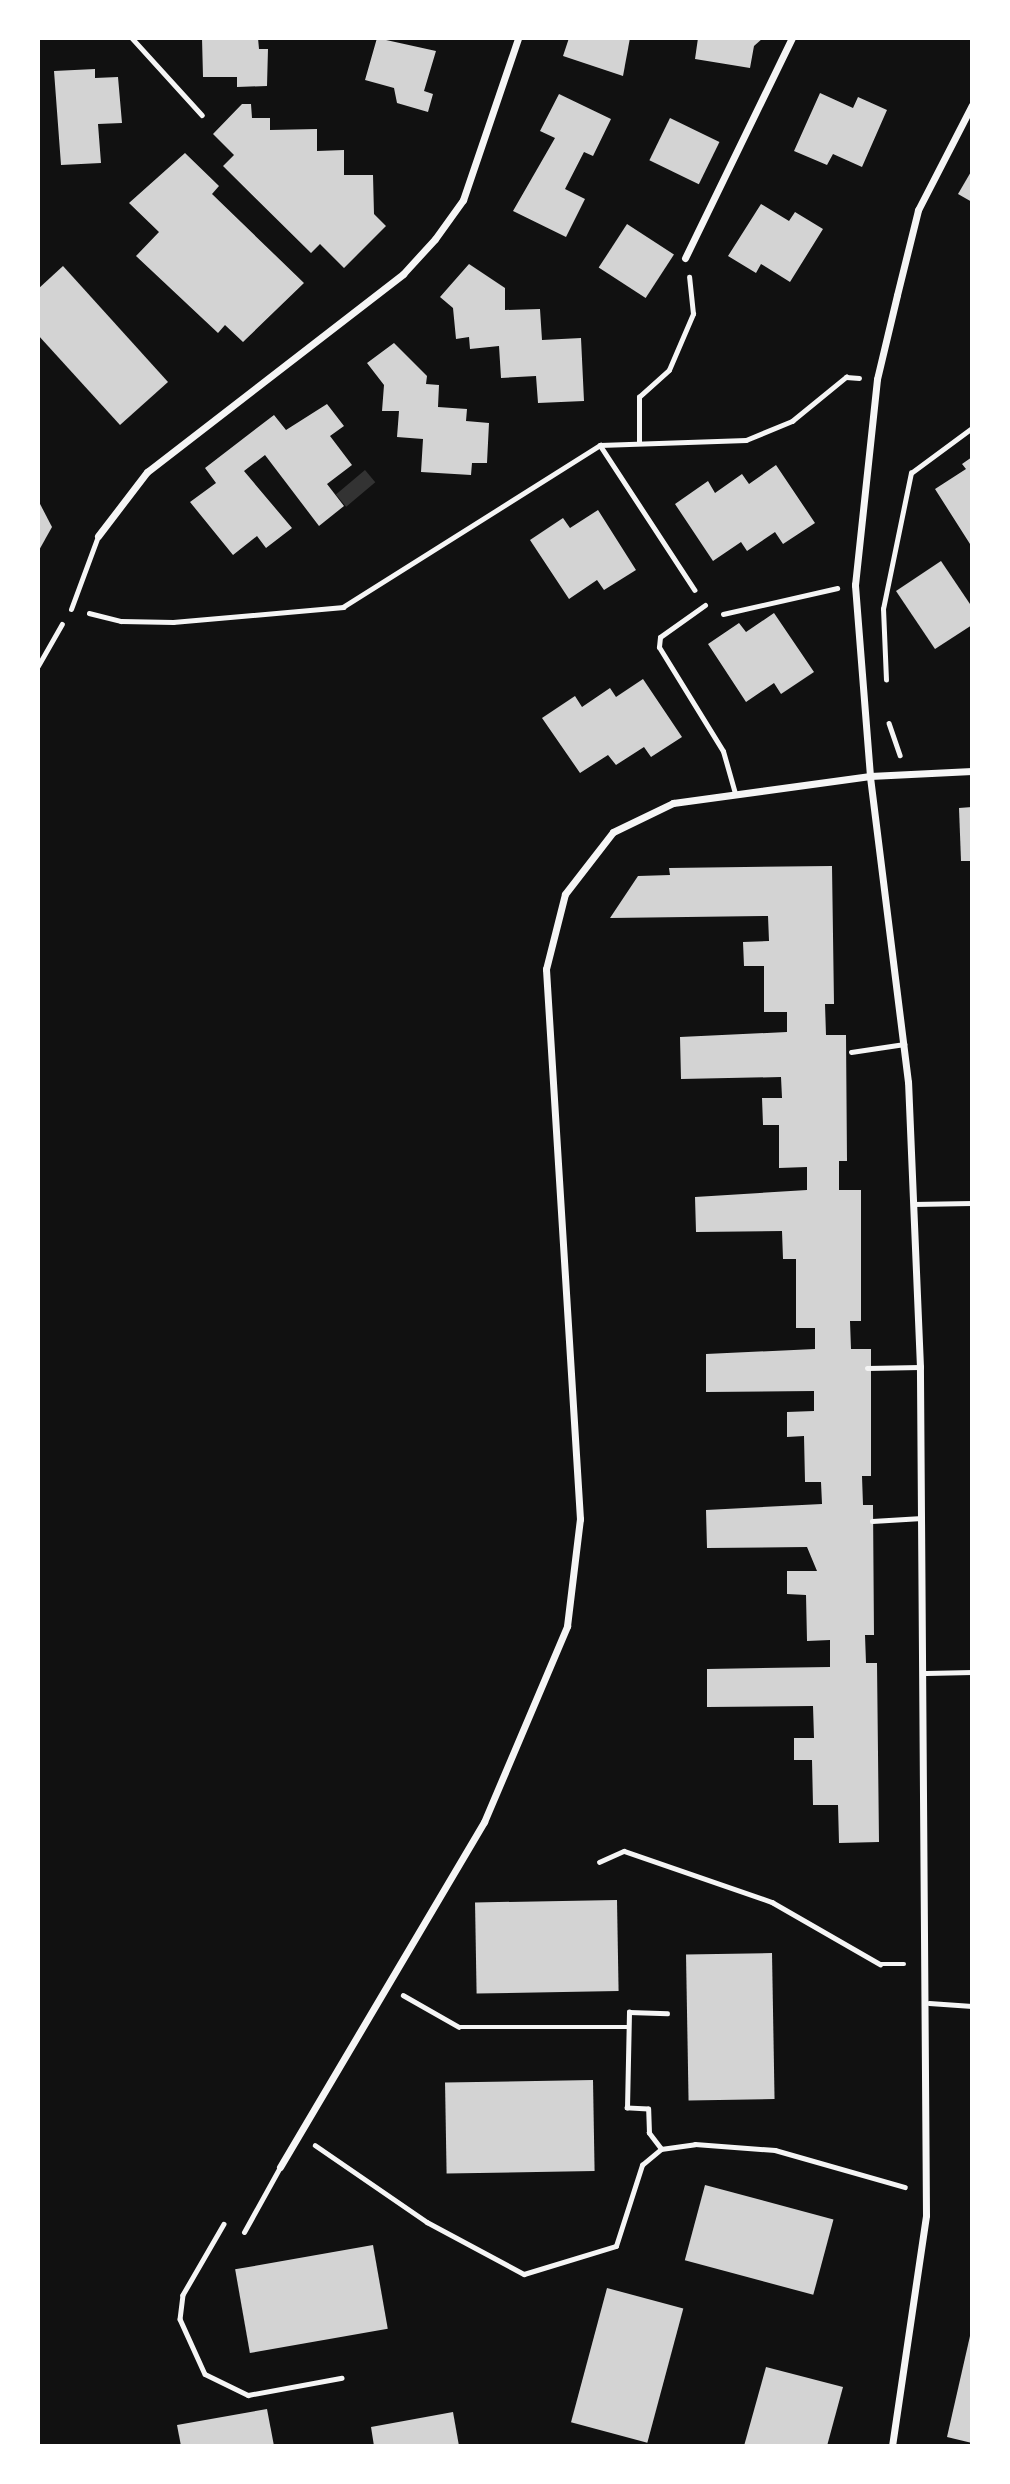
<!DOCTYPE html>
<html>
<head>
<meta charset="utf-8">
<style>
	body { margin:0 }
	#map { position:relative; width:1010px; height:2484px; overflow:hidden; background:#111; font-family:"Golos Text",sans-serif }
	div>[style] { position:absolute }
	[style*='--x'] { left:calc(var(--x)*1px); top:calc(var(--y)*1px); width:calc(var(--w)*1px); rotate:calc(var(--a)*1deg) }
	.water>* { inset:0; background:#333; transform-origin:0 0 }
	.building>* { inset:0; background:#d3d3d3; transform-origin:0 0 }
	.path>* { height:4.5px; margin:-2.25px; padding:0 2.25px; transform-origin:2.25px; border-radius:2.25px; background:#f5f5f5 }
	.service>* { height:5px; margin:-2.5px; padding:0 2.5px; transform-origin:2.5px; border-radius:2.5px; background:#f5f5f5 }
	.minor>* { height:7px; margin:-3.5px; padding:0 3.5px; transform-origin:3.5px; border-radius:3.5px; background:#f5f5f5 }
	span { translate:-50% -50%; white-space:nowrap; text-align:center; line-height:1.15; -webkit-text-stroke:7px #fff; paint-order:stroke }
	.frame { position:absolute; inset:0; border:40px solid #fff; pointer-events:none }
</style>
</head>
<body>
<div id="map">
	<div class="water">
		<i style="left:365px;top:470px;width:16px;height:38px;rotate:50deg"></i>
	</div>
	<div class="building">
		<i style="clip-path:polygon(202px 38px,258px 38px,259px 49px,268px 49px,267px 86px,237px 87px,237px 77px,203px 77px)"></i>
		<i style="clip-path:polygon(377px 38px,436px 51px,424px 91px,433px 94px,428px 112px,397px 103px,394px 88px,365px 80px)"></i>
		<i style="clip-path:polygon(569px 38px,630px 38px,623px 76px,563px 56px)"></i>
		<i style="clip-path:polygon(698px 38px,763px 38px,754px 46px,750px 68px,695px 59px)"></i>
		<i style="clip-path:polygon(95px 69px,95px 78px,118px 77px,122px 123px,98px 124px,101px 163px,61px 165px,54px 71px)"></i>
		<i style="clip-path:polygon(820px 93px,853px 108px,858px 97px,887px 110px,862px 167px,833px 154px,827px 165px,794px 151px)"></i>
		<i style="clip-path:polygon(559px 94px,611px 119px,593px 156px,584px 152px,565px 189px,585px 199px,566px 237px,513px 211px,555px 138px,540px 131px)"></i>
		<i style="clip-path:polygon(242px 104px,251px 104px,252px 118px,270px 118px,270px 130px,317px 129px,317px 151px,344px 150px,344px 175px,373px 175px,374px 214px,386px 226px,344px 268px,320px 244px,311px 253px,223px 166px,234px 155px,213px 134px)"></i>
		<i style="left:670px;top:118px;width:55px;height:47px;rotate:26deg"></i>
		<i style="clip-path:polygon(185px 153px,219px 186px,212px 194px,304px 283px,243px 342px,225px 325px,218px 333px,136px 256px,159px 232px,129px 203px)"></i>
		<i style="clip-path:polygon(972px 170px,972px 202px,958px 194px)"></i>
		<i style="clip-path:polygon(761px 204px,789px 221px,795px 212px,823px 229px,790px 282px,761px 264px,756px 273px,728px 256px)"></i>
		<i style="left:627px;top:224px;width:56px;height:52px;rotate:33deg"></i>
		<i style="clip-path:polygon(469px 264px,505px 288px,505px 310px,540px 309px,542px 340px,581px 338px,584px 401px,538px 403px,536px 376px,501px 378px,499px 346px,470px 349px,469px 337px,456px 339px,453px 308px,440px 297px)"></i>
		<i style="clip-path:polygon(63px 266px,168px 382px,120px 425px,38px 335px,38px 289px)"></i>
		<i style="clip-path:polygon(394px 343px,427px 376px,426px 384px,439px 385px,438px 407px,467px 409px,466px 421px,489px 423px,487px 463px,472px 463px,471px 475px,421px 472px,423px 439px,397px 437px,399px 411px,382px 411px,384px 385px,367px 363px)"></i>
		<i style="clip-path:polygon(327px 404px,344px 426px,330px 436px,352px 465px,327px 484px,344px 506px,319px 526px,265px 455px,244px 471px,292px 528px,266px 548px,257px 536px,233px 555px,190px 502px,216px 483px,205px 468px,274px 415px,286px 430px)"></i>
		<i style="clip-path:polygon(972px 457px,972px 543px,970px 544px,935px 489px,966px 469px,962px 464px)"></i>
		<i style="clip-path:polygon(776px 465px,815px 523px,783px 544px,775px 532px,747px 551px,741px 542px,713px 561px,675px 504px,708px 481px,715px 493px,742px 474px,749px 484px)"></i>
		<i style="clip-path:polygon(38px 500px,52px 527px,38px 552px)"></i>
		<i style="clip-path:polygon(598px 510px,636px 570px,604px 590px,597px 580px,569px 599px,530px 540px,563px 518px,570px 528px)"></i>
		<i style="clip-path:polygon(941px 561px,972px 607px,972px 625px,935px 649px,896px 591px)"></i>
		<i style="clip-path:polygon(774px 613px,814px 672px,781px 694px,774px 683px,746px 702px,708px 644px,739px 623px,746px 632px)"></i>
		<i style="clip-path:polygon(643px 679px,682px 737px,651px 757px,644px 747px,616px 765px,608px 755px,580px 773px,542px 718px,575px 696px,582px 707px,610px 688px,616px 697px)"></i>
		<i style="clip-path:polygon(972px 807px,972px 861px,961px 861px,959px 808px)"></i>
		<i style="clip-path:polygon(832px 866px,834px 1004px,825px 1004px,826px 1035px,846px 1035px,847px 1161px,839px 1161px,839px 1190px,861px 1190px,861px 1321px,850px 1321px,851px 1349px,871px 1349px,871px 1476px,862px 1476px,863px 1505px,873px 1505px,874px 1635px,865px 1635px,866px 1663px,877px 1663px,879px 1842px,839px 1843px,838px 1805px,813px 1805px,812px 1760px,794px 1760px,794px 1738px,814px 1738px,813px 1706px,707px 1707px,707px 1669px,830px 1667px,830px 1640px,807px 1641px,806px 1595px,787px 1594px,787px 1571px,817px 1571px,807px 1547px,707px 1548px,706px 1510px,822px 1504px,821px 1482px,805px 1482px,804px 1436px,787px 1437px,787px 1412px,814px 1411px,814px 1391px,706px 1392px,706px 1354px,815px 1349px,815px 1328px,796px 1328px,796px 1259px,783px 1259px,782px 1231px,696px 1232px,695px 1197px,807px 1190px,807px 1167px,779px 1168px,779px 1125px,763px 1125px,762px 1098px,782px 1098px,781px 1077px,681px 1079px,680px 1037px,787px 1032px,787px 1012px,764px 1012px,764px 966px,744px 966px,743px 942px,769px 941px,768px 916px,610px 918px,638px 876px,670px 875px,669px 868px)"></i>
		<i style="left:617px;top:1900px;width:91px;height:142px;rotate:89deg"></i>
		<i style="left:772px;top:1953px;width:146px;height:86px;rotate:89deg"></i>
		<i style="left:593px;top:2080px;width:91px;height:148px;rotate:89deg"></i>
		<i style="left:705px;top:2185px;width:133px;height:78px;rotate:15deg"></i>
		<i style="left:373px;top:2245px;width:85px;height:140px;rotate:80deg"></i>
		<i style="left:607px;top:2288px;width:79px;height:139px;rotate:15deg"></i>
		<i style="clip-path:polygon(970px 2336px,972px 2337px,972px 2443px,947px 2437px)"></i>
		<i style="clip-path:polygon(766px 2367px,843px 2387px,827px 2446px,744px 2446px)"></i>
		<i style="clip-path:polygon(267px 2409px,274px 2446px,181px 2446px,177px 2425px)"></i>
		<i style="clip-path:polygon(453px 2412px,459px 2446px,374px 2446px,371px 2427px)"></i>
	</div>
	<div class="path">
		<i style="--x:132;--y:38;--w:104;--a:47.7"></i>
		<i style="--x:639;--y:443;--w:46;--a:-90"></i>
		<i style="--x:639;--y:397;--w:40;--a:-42"></i>
		<i style="--x:669;--y:370;--w:61;--a:-66.8"></i>
		<i style="--x:693;--y:314;--w:37;--a:-96"></i>
		<i style="--x:600;--y:445;--w:173;--a:56.8"></i>
		<i style="--x:89;--y:613;--w:33;--a:14"></i>
		<i style="--x:121;--y:621;--w:52;--a:1.1"></i>
		<i style="--x:173;--y:622;--w:171;--a:-5"></i>
		<i style="--x:343;--y:607;--w:304;--a:-32.2"></i>
		<i style="--x:600;--y:445;--w:146;--a:-2"></i>
		<i style="--x:746;--y:440;--w:50;--a:-22.4"></i>
		<i style="--x:792;--y:421;--w:70;--a:-39.2"></i>
		<i style="--x:846;--y:377;--w:13;--a:4"></i>
		<i style="--x:723;--y:614;--w:117;--a:-12.8"></i>
		<i style="--x:38;--y:666;--w:48;--a:-60.3"></i>
		<i style="--x:886;--y:680;--w:71;--a:-92.4"></i>
		<i style="--x:883;--y:609;--w:139;--a:-78.4"></i>
		<i style="--x:911;--y:473;--w:76;--a:-36.4"></i>
		<i style="--x:889;--y:723;--w:34;--a:71"></i>
		<i style="--x:599;--y:1862;--w:27;--a:-24"></i>
		<i style="--x:624;--y:1851;--w:157;--a:19"></i>
		<i style="--x:772;--y:1902;--w:125;--a:29.9"></i>
		<i style="--x:880;--y:1964;--w:24;--a:0"></i>
		<i style="--x:403;--y:1995;--w:64;--a:29.7"></i>
		<i style="--x:459;--y:2027;--w:169;--a:0"></i>
		<i style="--x:315;--y:2145;--w:136;--a:34.5"></i>
		<i style="--x:427;--y:2222;--w:110;--a:28.2"></i>
		<i style="--x:524;--y:2274;--w:96;--a:-16.9"></i>
		<i style="--x:616;--y:2246;--w:85;--a:-72.2"></i>
		<i style="--x:642;--y:2165;--w:25;--a:-40"></i>
		<i style="--x:661;--y:2149;--w:34;--a:-8"></i>
		<i style="--x:695;--y:2144;--w:80;--a:4.3"></i>
		<i style="--x:775;--y:2150;--w:135;--a:15.9"></i>
		<i style="--x:661;--y:2149;--w:20;--a:-127"></i>
		<i style="--x:649;--y:2133;--w:24;--a:-92"></i>
		<i style="--x:648;--y:2109;--w:21;--a:-177"></i>
		<i style="--x:627;--y:2108;--w:96;--a:-88.8"></i>
		<i style="--x:629;--y:2012;--w:38;--a:2"></i>
		<i style="--x:224;--y:2224;--w:82;--a:120"></i>
		<i style="--x:183;--y:2295;--w:24;--a:97"></i>
		<i style="--x:180;--y:2319;--w:60;--a:65.6"></i>
		<i style="--x:205;--y:2374;--w:48;--a:26"></i>
		<i style="--x:248;--y:2395;--w:95;--a:-10.4"></i>
	</div>
	<div class="service">
		<i style="--x:705;--y:605;--w:55;--a:144.6"></i>
		<i style="--x:660;--y:637;--w:10;--a:96"></i>
		<i style="--x:659;--y:647;--w:122;--a:58.4"></i>
		<i style="--x:723;--y:751;--w:44;--a:74.1"></i>
		<i style="--x:71;--y:609;--w:78;--a:-69.7"></i>
		<i style="--x:851;--y:1052;--w:54;--a:-8.6"></i>
		<i style="--x:913;--y:1204;--w:59;--a:-1"></i>
		<i style="--x:867;--y:1368;--w:53;--a:-1.1"></i>
		<i style="--x:872;--y:1521;--w:50;--a:-3.4"></i>
		<i style="--x:926;--y:1673;--w:46;--a:-1.2"></i>
		<i style="--x:929;--y:2003;--w:43;--a:4"></i>
		<i style="--x:244;--y:2232;--w:74;--a:-61"></i>
	</div>
	<div class="minor">
		<i style="--x:685;--y:258;--w:245;--a:-64.1"></i>
		<i style="--x:98;--y:536;--w:81;--a:-52.6"></i>
		<i style="--x:147;--y:472;--w:324;--a:-37.7"></i>
		<i style="--x:403;--y:274;--w:47;--a:-47.6"></i>
		<i style="--x:435;--y:239;--w:48;--a:-54.3"></i>
		<i style="--x:463;--y:200;--w:171;--a:-71.2"></i>
		<i style="--x:280;--y:2167;--w:401;--a:-59.4"></i>
		<i style="--x:484;--y:1822;--w:213;--a:-67"></i>
		<i style="--x:567;--y:1626;--w:108;--a:-83.1"></i>
		<i style="--x:580;--y:1519;--w:551;--a:-93.54"></i>
		<i style="--x:546;--y:969;--w:77;--a:-75.8"></i>
		<i style="--x:565;--y:894;--w:78;--a:-52.3"></i>
		<i style="--x:613;--y:832;--w:67;--a:-25.8"></i>
		<i style="--x:673;--y:803;--w:199;--a:-7.8"></i>
		<i style="--x:870;--y:776;--w:102;--a:-2.8"></i>
		<i style="--x:892;--y:2446;--w:233;--a:-81.6"></i>
		<i style="--x:926;--y:2215;--w:848;--a:-90.41"></i>
		<i style="--x:920;--y:1367;--w:285;--a:-92.4"></i>
		<i style="--x:908;--y:1082;--w:308;--a:-97.1"></i>
		<i style="--x:870;--y:776;--w:192;--a:-94.5"></i>
		<i style="--x:855;--y:585;--w:207;--a:-83.9"></i>
		<i style="--x:877;--y:379;--w:86;--a:-76.6"></i>
		<i style="--x:897;--y:295;--w:88;--a:-76.1"></i>
		<i style="--x:918;--y:210;--w:118;--a:-62.8"></i>
	</div>
	<div class="frame"></div>
</div>
</body>
</html>
